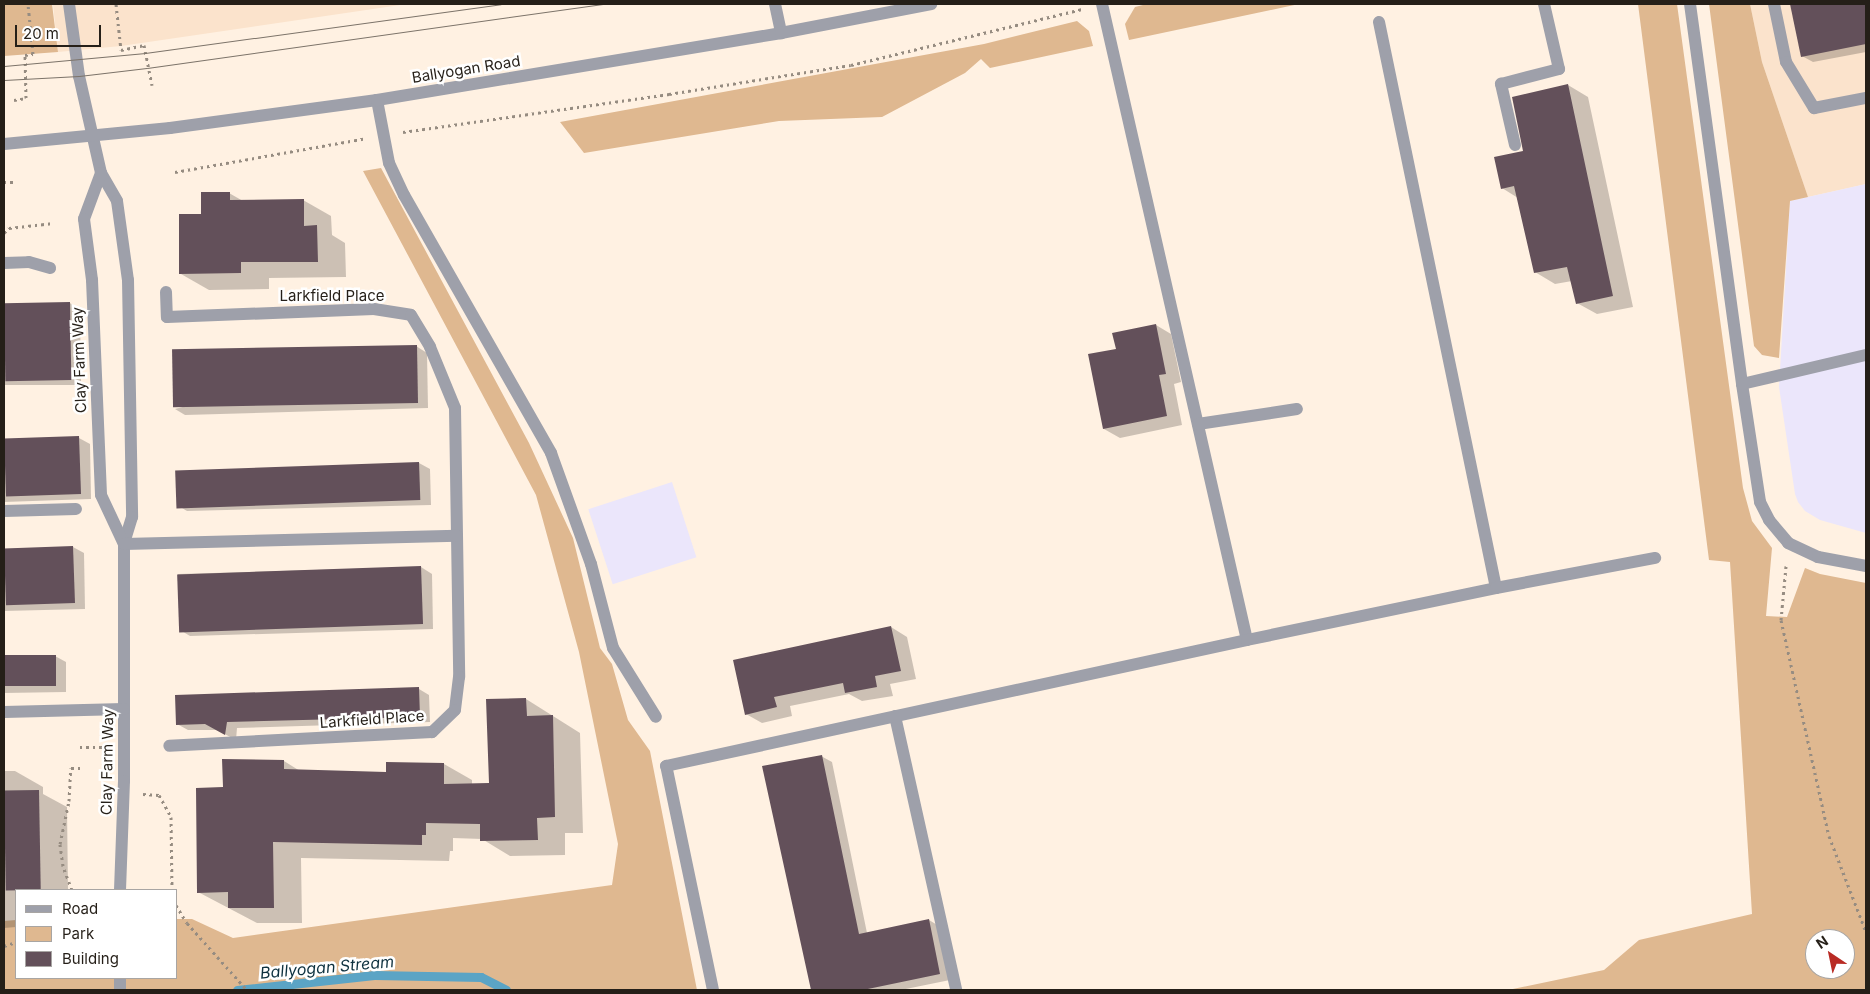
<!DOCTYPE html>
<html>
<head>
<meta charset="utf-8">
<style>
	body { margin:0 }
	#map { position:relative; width:1870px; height:994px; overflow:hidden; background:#fff1e2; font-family:Inter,sans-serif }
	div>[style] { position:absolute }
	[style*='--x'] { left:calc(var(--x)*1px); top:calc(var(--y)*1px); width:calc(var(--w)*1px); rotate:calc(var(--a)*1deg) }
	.built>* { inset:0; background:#fbe3cc }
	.industrial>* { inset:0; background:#ebe6fb; transform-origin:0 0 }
	.green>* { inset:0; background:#dfb890 }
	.shadow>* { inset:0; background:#0003 }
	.stream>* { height:9px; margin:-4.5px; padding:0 4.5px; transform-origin:4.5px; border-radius:4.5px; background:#5ba4c5 }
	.building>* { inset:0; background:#63505a; transform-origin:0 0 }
	.path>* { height:3px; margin-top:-1.5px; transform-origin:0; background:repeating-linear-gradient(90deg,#968c81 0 2.5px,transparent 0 6.5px) }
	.minor>* { height:12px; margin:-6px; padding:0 6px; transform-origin:6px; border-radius:6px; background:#9ea0aa }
	.tram>* { height:1px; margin:-0.5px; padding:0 0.5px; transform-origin:0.5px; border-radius:0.5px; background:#7c7369 }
	span { translate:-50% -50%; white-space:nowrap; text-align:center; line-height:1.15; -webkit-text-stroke:5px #fff; paint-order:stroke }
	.street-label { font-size:15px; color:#251f18 }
	.water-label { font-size:16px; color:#0e313f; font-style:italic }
	.frame { position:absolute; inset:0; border:5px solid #251f18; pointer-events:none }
	.legend { position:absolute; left:15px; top:889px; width:162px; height:90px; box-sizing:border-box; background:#fff; border:1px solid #a8a5a3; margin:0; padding:6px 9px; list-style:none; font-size:15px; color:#251f18 }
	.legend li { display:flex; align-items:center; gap:10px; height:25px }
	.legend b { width:25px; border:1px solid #a8a5a3 }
	.north { position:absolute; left:1805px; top:929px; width:50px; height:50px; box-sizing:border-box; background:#fff; border:1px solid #a8a5a3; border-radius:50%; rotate:326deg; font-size:14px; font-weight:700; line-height:20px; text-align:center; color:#251f18 }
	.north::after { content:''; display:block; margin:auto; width:18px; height:22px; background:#b92b24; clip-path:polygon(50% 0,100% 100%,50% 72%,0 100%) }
	.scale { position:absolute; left:15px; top:25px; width:86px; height:22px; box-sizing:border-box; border:2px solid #251f18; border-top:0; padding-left:6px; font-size:15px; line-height:18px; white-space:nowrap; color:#251f18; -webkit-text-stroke:4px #fff; paint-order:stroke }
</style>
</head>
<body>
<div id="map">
	<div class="built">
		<i style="clip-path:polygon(53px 4px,407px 4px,121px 46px,58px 52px)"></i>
		<i style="clip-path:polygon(1750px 4px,1866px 4px,1866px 184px,1808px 197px,1762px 62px)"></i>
	</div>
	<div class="industrial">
		<i style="clip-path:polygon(1866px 184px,1866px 533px,1820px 520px,1805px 511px,1798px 502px,1795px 494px,1779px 387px,1790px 201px)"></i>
		<i style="left:672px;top:482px;width:79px;height:88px;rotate:72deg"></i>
	</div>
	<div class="green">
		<i style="clip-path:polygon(4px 4px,52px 4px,58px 52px,4px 56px)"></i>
		<i style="clip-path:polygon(1147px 4px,1299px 4px,1129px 40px,1125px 24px,1135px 7px)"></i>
		<i style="clip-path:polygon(evenodd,1638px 4px,1677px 4px,1743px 488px,1752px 521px,1772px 548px,1766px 616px,1787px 617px,1805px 568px,1820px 574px,1866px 583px,1866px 990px,1508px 990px,1604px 970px,1639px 940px,1752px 914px,1730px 562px,1709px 560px,1638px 4px,1815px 939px,1845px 939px,1845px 969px,1815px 969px,1815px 939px)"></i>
		<i style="clip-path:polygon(1709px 4px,1750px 4px,1762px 62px,1808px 197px,1790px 201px,1779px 358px,1762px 355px,1754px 346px)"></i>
		<i style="clip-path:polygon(1077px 21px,1089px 31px,1093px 46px,990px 68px,981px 59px,965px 73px,882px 117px,779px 121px,584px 153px,560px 122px,984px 44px)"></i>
		<i style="clip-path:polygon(381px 168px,529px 443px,573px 538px,600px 648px,612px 664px,628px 720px,650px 751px,697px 990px,4px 990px,4px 921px,16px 920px,16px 978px,176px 978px,176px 919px,192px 919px,233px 938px,612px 885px,618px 844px,579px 652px,536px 495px,363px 171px)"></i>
	</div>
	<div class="shadow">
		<i style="clip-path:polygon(1792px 4px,1866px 4px,1866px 52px,1813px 62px,1802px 56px)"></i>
		<i style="clip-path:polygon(1568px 85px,1588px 97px,1633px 307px,1597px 314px,1577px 303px,1572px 281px,1555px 284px,1535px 272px,1518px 198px,1502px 188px)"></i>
		<i style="clip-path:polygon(229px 193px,243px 201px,303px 200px,331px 216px,332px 235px,345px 243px,346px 277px,269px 278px,269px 289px,209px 290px,181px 274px,202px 215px)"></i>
		<i style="clip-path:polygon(70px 303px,80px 310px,81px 385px,4px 385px,4px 305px)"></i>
		<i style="clip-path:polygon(1156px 325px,1171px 334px,1181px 382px,1174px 384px,1182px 425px,1120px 438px,1104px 429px,1117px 350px)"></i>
		<i style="clip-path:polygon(416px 346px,427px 353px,428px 408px,185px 415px,175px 409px)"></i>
		<i style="clip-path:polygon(79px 438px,90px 444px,91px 499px,4px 502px,4px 440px)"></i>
		<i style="clip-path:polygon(419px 463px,430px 469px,431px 505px,187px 511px,177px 505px)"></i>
		<i style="clip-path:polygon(73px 547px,84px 553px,85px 609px,4px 611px,4px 549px)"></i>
		<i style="clip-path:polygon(421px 567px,432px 574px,433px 629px,190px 636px,180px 630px,178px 574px)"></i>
		<i style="clip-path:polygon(891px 627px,907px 637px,916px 679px,890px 684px,893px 696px,862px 701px,849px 694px,790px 706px,792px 716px,762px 723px,746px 714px,734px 661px)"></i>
		<i style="clip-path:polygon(55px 656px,66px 662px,66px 692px,4px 693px,4px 658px)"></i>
		<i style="clip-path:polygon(419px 689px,429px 695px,430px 722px,237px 728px,236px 740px,217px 730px,188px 730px,177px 724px)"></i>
		<i style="clip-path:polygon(526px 699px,580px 733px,583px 833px,565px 833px,565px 855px,510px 856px,482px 839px,453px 838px,453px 851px,450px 851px,449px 861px,301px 858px,302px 923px,257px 923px,198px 892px,224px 788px,284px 761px,300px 771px,387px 773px,444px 764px,472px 780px,472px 785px,490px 784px)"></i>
		<i style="clip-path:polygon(821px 756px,832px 762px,867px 933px,929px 920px,939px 926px,950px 980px,901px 990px,812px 990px,764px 767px)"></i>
		<i style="clip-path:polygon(4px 771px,15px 771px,43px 787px,43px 794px,67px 807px,68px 890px,16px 890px,16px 927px,4px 928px)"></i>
	</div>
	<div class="stream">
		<i style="--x:237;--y:990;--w:138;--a:-6.2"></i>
		<i style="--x:374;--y:975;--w:107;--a:1.1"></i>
		<i style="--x:481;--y:977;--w:28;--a:27"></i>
	</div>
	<div class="building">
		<i style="clip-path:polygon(1790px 4px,1866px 4px,1866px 44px,1801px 57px)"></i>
		<i style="clip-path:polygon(1568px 84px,1613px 296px,1576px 304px,1567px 267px,1534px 273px,1514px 186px,1501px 189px,1494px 157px,1523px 151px,1512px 97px)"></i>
		<i style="clip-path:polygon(201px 192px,230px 192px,230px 200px,304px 199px,304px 226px,317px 225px,318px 262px,241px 262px,241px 273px,179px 274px,179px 214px,201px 214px)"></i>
		<i style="left:70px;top:302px;width:78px;height:66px;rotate:89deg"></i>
		<i style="clip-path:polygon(1156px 324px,1166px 374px,1159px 375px,1167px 416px,1103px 429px,1088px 354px,1116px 349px,1112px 333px)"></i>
		<i style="left:417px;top:345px;width:58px;height:245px;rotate:89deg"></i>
		<i style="left:79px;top:436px;width:58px;height:75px;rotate:88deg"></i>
		<i style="left:419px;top:462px;width:38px;height:244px;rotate:88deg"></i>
		<i style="left:73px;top:546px;width:57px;height:69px;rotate:88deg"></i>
		<i style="left:421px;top:566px;width:58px;height:244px;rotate:88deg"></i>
		<i style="clip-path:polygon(891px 626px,901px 671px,875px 676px,877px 687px,845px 693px,843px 683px,774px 697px,777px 707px,745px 715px,733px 660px)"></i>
		<i style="left:56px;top:655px;width:31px;height:52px;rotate:90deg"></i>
		<i style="clip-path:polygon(419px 687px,420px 717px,227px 722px,225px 735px,205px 724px,176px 725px,175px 695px)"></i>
		<i style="clip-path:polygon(526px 698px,527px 716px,553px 715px,555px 817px,537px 818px,538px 840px,480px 841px,480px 824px,426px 823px,426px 835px,422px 835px,422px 845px,273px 842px,274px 908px,228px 908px,228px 892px,197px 893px,196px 788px,223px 787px,222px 759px,284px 760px,284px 769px,386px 772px,386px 762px,444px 763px,444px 784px,489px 783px,486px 699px)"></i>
		<i style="clip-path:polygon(822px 755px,859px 934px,929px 919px,940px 974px,863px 990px,811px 990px,762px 766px)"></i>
		<i style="left:39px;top:790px;width:100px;height:35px;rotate:89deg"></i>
	</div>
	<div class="path">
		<i style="--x:116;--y:4;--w:46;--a:83.8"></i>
		<i style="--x:121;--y:50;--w:24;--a:-12"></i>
		<i style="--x:144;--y:45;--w:41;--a:78.7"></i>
		<i style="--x:14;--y:100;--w:12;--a:-9"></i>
		<i style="--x:26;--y:98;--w:43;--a:-91.3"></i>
		<i style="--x:25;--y:55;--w:8;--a:-7"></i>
		<i style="--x:33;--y:54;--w:50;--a:-95.7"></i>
		<i style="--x:403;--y:132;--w:269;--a:-8.1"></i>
		<i style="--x:669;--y:94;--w:184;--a:-9.1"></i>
		<i style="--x:851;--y:65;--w:239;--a:-13.6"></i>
		<i style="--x:175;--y:172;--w:191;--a:-10"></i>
		<i style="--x:4;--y:182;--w:13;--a:0"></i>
		<i style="--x:4;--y:233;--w:7;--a:-45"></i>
		<i style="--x:9;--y:228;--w:45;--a:-6.3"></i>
		<i style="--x:1786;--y:566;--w:54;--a:95.3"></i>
		<i style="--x:1781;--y:620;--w:221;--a:77.5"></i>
		<i style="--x:1829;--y:836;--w:103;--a:68.9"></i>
		<i style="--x:80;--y:747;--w:23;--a:0"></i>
		<i style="--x:143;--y:794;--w:16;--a:4"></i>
		<i style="--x:159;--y:795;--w:25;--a:61"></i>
		<i style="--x:171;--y:817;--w:73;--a:89.2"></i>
		<i style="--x:72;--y:890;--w:26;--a:-111"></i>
		<i style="--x:63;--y:866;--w:22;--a:-98"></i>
		<i style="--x:60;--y:844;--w:44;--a:-78.2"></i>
		<i style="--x:69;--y:801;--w:33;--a:-87"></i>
		<i style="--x:71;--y:768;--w:11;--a:0"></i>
		<i style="--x:176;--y:905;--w:21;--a:59"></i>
		<i style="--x:187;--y:923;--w:90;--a:48.2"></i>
		<i style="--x:4;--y:946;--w:13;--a:-18"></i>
	</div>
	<div class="minor">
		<i style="--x:69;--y:4;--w:73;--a:82.1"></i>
		<i style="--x:79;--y:76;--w:99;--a:77.2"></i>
		<i style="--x:101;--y:173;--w:32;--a:60"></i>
		<i style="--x:117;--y:201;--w:80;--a:82.1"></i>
		<i style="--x:128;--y:280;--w:237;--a:89"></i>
		<i style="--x:132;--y:517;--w:28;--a:107"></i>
		<i style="--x:124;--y:544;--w:237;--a:90"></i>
		<i style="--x:124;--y:781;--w:109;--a:92.1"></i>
		<i style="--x:775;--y:4;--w:30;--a:78"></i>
		<i style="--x:1102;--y:4;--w:652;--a:77.16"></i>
		<i style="--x:1690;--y:4;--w:384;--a:82.2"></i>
		<i style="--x:1742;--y:384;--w:119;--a:81.3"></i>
		<i style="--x:1760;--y:502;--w:20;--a:63"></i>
		<i style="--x:1769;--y:520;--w:30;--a:50"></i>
		<i style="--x:1788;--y:543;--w:33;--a:25"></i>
		<i style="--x:1818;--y:557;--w:49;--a:10.6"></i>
		<i style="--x:1774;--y:4;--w:59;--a:78.3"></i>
		<i style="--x:1786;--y:62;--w:54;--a:58.7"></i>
		<i style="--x:1814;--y:108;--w:53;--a:-10.9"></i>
		<i style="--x:1379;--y:22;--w:578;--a:78.32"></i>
		<i style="--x:377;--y:100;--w:64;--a:79.2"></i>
		<i style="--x:389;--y:163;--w:35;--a:65"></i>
		<i style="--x:404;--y:195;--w:297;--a:60.3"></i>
		<i style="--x:551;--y:453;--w:118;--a:70.2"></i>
		<i style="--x:591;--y:564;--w:87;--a:75.3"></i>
		<i style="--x:613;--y:648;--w:81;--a:58.1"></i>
		<i style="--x:4;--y:144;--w:167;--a:-5.5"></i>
		<i style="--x:170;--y:128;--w:209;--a:-7.7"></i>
		<i style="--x:377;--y:100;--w:410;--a:-9.4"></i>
		<i style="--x:781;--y:33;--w:153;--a:-10.9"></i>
		<i style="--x:1515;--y:145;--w:63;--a:-102.9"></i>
		<i style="--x:1501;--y:84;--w:60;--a:-14.5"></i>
		<i style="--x:1559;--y:69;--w:67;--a:-103"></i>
		<i style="--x:101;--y:173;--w:49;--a:110.3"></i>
		<i style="--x:84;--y:219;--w:62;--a:82.5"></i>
		<i style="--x:92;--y:280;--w:215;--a:87.6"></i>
		<i style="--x:101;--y:495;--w:54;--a:64.9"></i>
		<i style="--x:4;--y:263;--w:25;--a:-2"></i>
		<i style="--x:29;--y:262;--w:22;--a:16"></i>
		<i style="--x:166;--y:292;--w:25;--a:88"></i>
		<i style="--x:167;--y:317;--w:207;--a:-2.2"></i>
		<i style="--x:374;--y:309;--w:37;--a:9"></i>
		<i style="--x:411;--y:315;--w:37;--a:59"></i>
		<i style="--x:430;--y:347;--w:66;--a:67.7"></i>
		<i style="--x:455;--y:408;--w:269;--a:89.1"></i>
		<i style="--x:459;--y:677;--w:33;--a:97"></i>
		<i style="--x:455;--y:710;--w:32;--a:136"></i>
		<i style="--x:432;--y:732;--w:263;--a:177"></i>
		<i style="--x:1742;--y:384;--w:127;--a:-13.2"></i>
		<i style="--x:1198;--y:424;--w:100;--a:-8.6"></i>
		<i style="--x:4;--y:511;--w:72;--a:-1.6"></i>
		<i style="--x:124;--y:544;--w:333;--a:-1.4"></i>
		<i style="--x:4;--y:712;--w:120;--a:-1.4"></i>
		<i style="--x:895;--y:716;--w:281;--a:77.4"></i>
		<i style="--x:120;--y:990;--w:12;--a:-90"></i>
		<i style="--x:713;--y:990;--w:229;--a:-101.8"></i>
		<i style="--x:666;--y:766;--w:595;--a:-12.24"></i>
		<i style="--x:1247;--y:640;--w:254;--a:-11.8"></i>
		<i style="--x:1496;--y:588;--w:162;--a:-10.7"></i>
	</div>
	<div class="tram">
		<i style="--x:4;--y:66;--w:142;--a:-5.3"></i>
		<i style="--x:145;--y:53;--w:359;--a:-7.8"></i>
		<i style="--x:4;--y:80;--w:75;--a:-3.1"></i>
		<i style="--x:79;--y:76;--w:68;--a:-6.7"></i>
		<i style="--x:147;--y:68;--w:462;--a:-8"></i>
	</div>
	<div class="street-label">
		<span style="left:466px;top:69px;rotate:-9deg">Ballyogan Road</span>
		<span style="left:332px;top:296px">Larkfield Place</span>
		<span style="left:79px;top:360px;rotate:-92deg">Clay Farm Way</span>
		<span style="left:372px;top:719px;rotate:-4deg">Larkfield Place</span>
		<span style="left:107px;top:762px;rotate:-89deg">Clay Farm Way</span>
	</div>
	<div class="water-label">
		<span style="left:327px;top:967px;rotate:-5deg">Ballyogan Stream</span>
	</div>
	<div class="frame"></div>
	<ul class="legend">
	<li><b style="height:6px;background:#9ea0aa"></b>Road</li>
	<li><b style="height:14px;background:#dfb890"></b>Park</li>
	<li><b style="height:14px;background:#63505a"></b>Building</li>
	</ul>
	<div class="north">N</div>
	<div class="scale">20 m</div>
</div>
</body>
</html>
